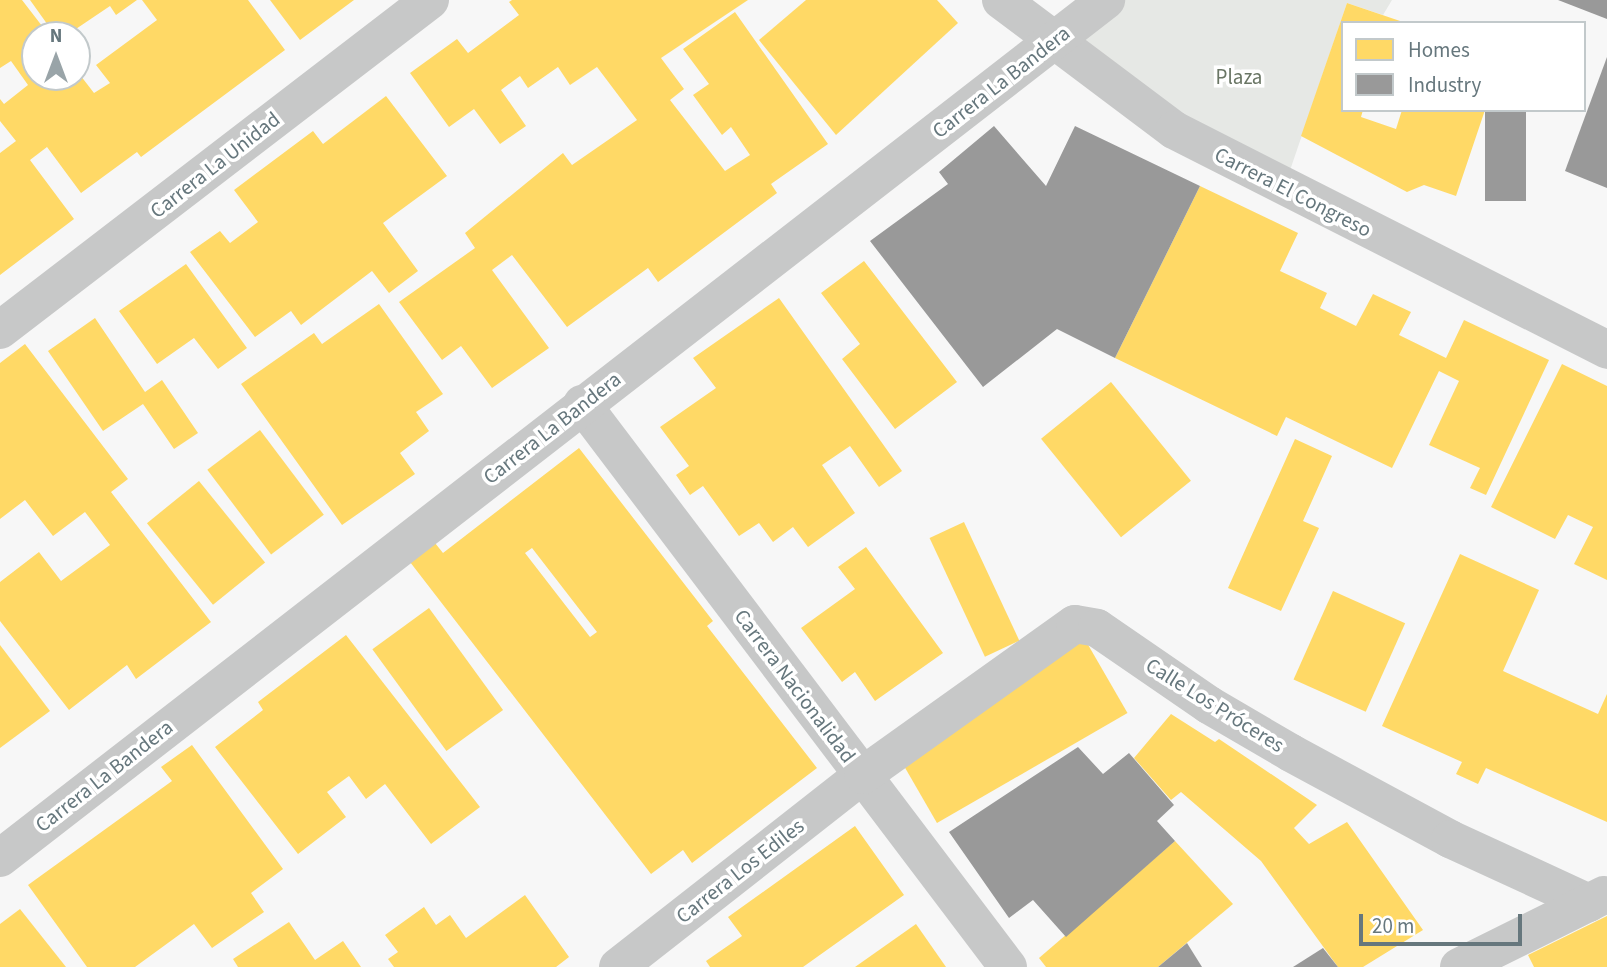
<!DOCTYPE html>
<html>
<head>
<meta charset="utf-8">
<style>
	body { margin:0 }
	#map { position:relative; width:1607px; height:967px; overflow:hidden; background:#f7f7f7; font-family:"Source Sans 3",sans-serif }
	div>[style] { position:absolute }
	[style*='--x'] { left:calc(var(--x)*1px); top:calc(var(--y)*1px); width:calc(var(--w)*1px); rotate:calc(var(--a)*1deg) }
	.green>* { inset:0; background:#e6e8e5 }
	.homes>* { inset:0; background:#ffd966; transform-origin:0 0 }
	.industry>* { inset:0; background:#999; transform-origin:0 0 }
	.street>* { height:38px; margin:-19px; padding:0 19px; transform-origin:19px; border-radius:19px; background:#c7c8c8 }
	span { translate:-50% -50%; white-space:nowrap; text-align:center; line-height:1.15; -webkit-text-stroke:7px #fff; paint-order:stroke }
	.park-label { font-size:21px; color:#6a7665 }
	.street-label { font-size:21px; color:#66777d }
	.legend { position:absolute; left:1341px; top:21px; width:245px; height:91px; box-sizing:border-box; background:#fff; border:2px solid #c2c9cb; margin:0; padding:9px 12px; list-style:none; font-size:21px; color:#66777d }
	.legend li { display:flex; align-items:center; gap:14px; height:35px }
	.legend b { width:35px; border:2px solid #c2c9cb }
	.north { position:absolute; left:21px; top:21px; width:70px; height:70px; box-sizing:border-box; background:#fff; border:2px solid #c2c9cb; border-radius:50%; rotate:0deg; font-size:19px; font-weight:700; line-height:28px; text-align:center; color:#66777d }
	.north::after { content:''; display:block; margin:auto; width:24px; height:32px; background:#99a4a8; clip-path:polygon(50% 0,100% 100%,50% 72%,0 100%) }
	.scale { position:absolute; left:1359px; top:914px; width:163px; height:32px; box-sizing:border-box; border:4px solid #66777d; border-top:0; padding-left:9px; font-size:21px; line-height:24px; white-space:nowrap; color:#66777d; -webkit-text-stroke:5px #fff; paint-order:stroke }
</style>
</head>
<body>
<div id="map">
	<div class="green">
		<i style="clip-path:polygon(1106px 0,1392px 0,1383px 15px,1347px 3px,1284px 188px,1053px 41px)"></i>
	</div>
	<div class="homes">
		<i style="clip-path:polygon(0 0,22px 0,49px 35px,35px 35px,35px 77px,77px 77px,77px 71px,94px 93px,110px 83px,96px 65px,157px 20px,142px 0,248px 0,285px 50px,141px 157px,137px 152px,81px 193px,47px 147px,30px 160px,74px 219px,0 275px,0 153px,16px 141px,0 121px,0 99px,4px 104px,28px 85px,11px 61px,0 68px)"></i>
		<i style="clip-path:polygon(30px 0,137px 0,116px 15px,110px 6px,67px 35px,55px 35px)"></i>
		<i style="clip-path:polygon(270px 0,354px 0,300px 40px)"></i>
		<i style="clip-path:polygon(512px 0,748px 0,661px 58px,684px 89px,670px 100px,725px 171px,750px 155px,731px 127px,722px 135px,693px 95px,709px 84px,683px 49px,735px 12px,828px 144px,771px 184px,777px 193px,658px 282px,648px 268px,567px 327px,512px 255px,492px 270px,549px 348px,492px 388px,461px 346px,442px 360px,399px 302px,475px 248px,465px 233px,563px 153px,572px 165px,637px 120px,597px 67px,570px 85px,558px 67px,528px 88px,520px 76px,501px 90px,526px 126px,500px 144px,474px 109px,449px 127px,410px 73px,457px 39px,468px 53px,519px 15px,509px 2px)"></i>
		<i style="clip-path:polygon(806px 0,937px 0,958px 23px,836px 135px,759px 40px)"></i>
		<i style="clip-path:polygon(1347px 3px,1403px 22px,1343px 23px,1343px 110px,1363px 110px,1361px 117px,1396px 129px,1402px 110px,1485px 110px,1456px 196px,1424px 185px,1407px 192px,1301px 136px)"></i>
		<i style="clip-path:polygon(386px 96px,447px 176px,383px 223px,418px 271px,389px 293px,372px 271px,301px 325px,291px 311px,255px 337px,190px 252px,220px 231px,230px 243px,258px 222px,234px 190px,313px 131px,323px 144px)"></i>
		<i style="clip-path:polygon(1200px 186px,1298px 233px,1280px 271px,1327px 293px,1320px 308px,1356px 326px,1373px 294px,1411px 312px,1399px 335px,1446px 358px,1464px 320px,1549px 360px,1486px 495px,1470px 488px,1480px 468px,1429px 445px,1459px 381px,1439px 371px,1392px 468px,1286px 417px,1277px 436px,1115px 358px)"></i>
		<i style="clip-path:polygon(864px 261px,957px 382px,895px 429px,842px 359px,860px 344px,821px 293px)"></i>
		<i style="clip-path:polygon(186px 264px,247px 348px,218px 369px,194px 338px,157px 364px,119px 311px)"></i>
		<i style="clip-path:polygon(779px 298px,902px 471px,879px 487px,850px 446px,822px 465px,855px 513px,808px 547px,793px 527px,773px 542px,759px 523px,739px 536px,703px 486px,690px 495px,676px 475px,689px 466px,660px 427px,716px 388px,693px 358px)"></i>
		<i style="clip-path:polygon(379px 304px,443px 394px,416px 412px,429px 431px,400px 453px,415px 474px,342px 525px,241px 384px,314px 333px,322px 344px)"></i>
		<i style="clip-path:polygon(95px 318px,145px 392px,162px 380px,198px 433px,174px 449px,143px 404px,103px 431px,48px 351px)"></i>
		<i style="clip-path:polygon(25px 344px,128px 479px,111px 492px,211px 622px,136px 679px,127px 665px,69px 710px,0 621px,0 582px,39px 552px,61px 581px,110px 545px,85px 512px,53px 536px,25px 500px,0 519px,0 363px)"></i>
		<i style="clip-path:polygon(1562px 364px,1607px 386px,1607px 580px,1574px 564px,1593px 527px,1568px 515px,1555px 539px,1491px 507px)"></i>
		<i style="left:1111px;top:382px;width:127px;height:90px;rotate:51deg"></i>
		<i style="left:260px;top:430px;width:106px;height:66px;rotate:53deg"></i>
		<i style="clip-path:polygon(1295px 439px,1332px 456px,1303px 521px,1319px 528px,1281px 611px,1228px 588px)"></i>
		<i style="clip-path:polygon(evenodd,579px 448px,713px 621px,707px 626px,817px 768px,692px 863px,683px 850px,651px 874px,410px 562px,435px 543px,443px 553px,579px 448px,532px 548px,597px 632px,590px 637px,525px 553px,532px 548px)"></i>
		<i style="left:199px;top:481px;width:105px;height:67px;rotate:51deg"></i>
		<i style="left:964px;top:522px;width:131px;height:38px;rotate:65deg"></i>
		<i style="clip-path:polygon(866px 547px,943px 653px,875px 701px,855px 672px,842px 682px,801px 628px,855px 589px,838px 567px)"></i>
		<i style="clip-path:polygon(1460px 554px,1539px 590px,1503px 671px,1598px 714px,1607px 694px,1607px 822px,1486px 768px,1478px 784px,1456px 774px,1462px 762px,1382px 726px)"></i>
		<i style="left:1333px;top:591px;width:79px;height:97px;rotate:24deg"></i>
		<i style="left:429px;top:608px;width:126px;height:70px;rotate:54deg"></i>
		<i style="clip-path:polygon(346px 635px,480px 807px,431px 844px,385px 784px,366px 799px,349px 776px,327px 792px,346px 817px,298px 854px,215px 747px,263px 710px,258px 702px)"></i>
		<i style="left:1083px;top:636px;width:89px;height:220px;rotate:60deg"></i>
		<i style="clip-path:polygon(0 645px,50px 711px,0 748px)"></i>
		<i style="clip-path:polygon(1171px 714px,1215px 742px,1219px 739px,1317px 805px,1294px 828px,1309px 844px,1347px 822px,1423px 930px,1363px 967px,1338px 967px,1261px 861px,1181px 792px,1171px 800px,1134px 758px)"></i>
		<i style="clip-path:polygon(192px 745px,283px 869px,251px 893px,264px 912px,212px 948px,194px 924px,135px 967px,87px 967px,28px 885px,172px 781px,161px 767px)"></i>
		<i style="clip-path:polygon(855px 826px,904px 895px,803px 967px,710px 967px,706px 961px,742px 936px,728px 917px)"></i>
		<i style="clip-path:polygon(1175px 841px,1233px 904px,1158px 967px,1046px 967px,1039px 958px)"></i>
		<i style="clip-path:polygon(525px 895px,569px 957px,556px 967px,394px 967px,388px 959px,398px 952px,385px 935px,424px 907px,436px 925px,450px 915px,466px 938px)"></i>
		<i style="clip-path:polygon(20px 909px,66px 967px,0 967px,0 924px)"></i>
		<i style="clip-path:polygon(1607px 916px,1607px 967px,1534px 967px,1528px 955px)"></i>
		<i style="clip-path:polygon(289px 922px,315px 960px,343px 941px,361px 967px,238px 967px,233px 959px)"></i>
		<i style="clip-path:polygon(916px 924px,946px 967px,855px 967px)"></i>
	</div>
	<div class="industry">
		<i style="clip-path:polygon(1558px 0,1607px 0,1607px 19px)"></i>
		<i style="clip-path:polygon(1607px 57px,1607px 188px,1565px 171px)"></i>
		<i style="left:1485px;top:110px;width:41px;height:91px"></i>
		<i style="clip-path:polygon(994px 126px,1046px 186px,1075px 126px,1200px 186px,1115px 358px,1057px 329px,983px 387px,870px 241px,948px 184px,939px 172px)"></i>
		<i style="clip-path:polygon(1078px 747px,1103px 774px,1129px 753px,1174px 805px,1157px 821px,1175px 841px,1066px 937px,1033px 900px,1009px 918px,949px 832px)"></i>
		<i style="clip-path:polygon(1187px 943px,1202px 967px,1158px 967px)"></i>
		<i style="clip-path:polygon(1323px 948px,1338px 967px,1293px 967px)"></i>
	</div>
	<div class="street">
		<i style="--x:1001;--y:0;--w:216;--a:36.9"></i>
		<i style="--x:1174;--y:130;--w:486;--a:26.9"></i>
		<i style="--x:0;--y:330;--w:542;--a:-37.5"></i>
		<i style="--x:582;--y:404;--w:706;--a:52.89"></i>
		<i style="--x:0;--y:858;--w:1400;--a:-37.8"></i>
		<i style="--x:618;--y:967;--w:311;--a:-38.1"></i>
		<i style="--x:863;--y:775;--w:260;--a:-35.5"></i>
		<i style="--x:1075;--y:624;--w:22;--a:10"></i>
		<i style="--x:1097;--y:628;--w:136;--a:34.5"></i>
		<i style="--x:1209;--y:705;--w:95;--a:30.3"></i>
		<i style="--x:1291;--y:753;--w:181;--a:28.4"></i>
		<i style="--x:1450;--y:839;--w:153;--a:24.7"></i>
		<i style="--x:1459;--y:967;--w:162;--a:-26.4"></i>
	</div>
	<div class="park-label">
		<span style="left:1239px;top:77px">Plaza</span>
	</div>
	<div class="street-label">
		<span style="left:1001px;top:82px;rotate:-38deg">Carrera La Bandera</span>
		<span style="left:215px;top:165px;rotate:-38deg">Carrera La Unidad</span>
		<span style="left:1293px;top:192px;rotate:27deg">Carrera El Congreso</span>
		<span style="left:552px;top:428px;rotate:-38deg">Carrera La Bandera</span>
		<span style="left:795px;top:686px;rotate:53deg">Carrera Nacionalidad</span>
		<span style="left:1215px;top:705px;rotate:32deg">Calle Los Próceres</span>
		<span style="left:104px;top:776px;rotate:-38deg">Carrera La Bandera</span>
		<span style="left:740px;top:871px;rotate:-38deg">Carrera Los Ediles</span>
	</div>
	<ul class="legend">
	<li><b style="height:19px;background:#ffd966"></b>Homes</li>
	<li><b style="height:19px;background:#999"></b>Industry</li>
	</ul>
	<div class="north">N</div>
	<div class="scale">20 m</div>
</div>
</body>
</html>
